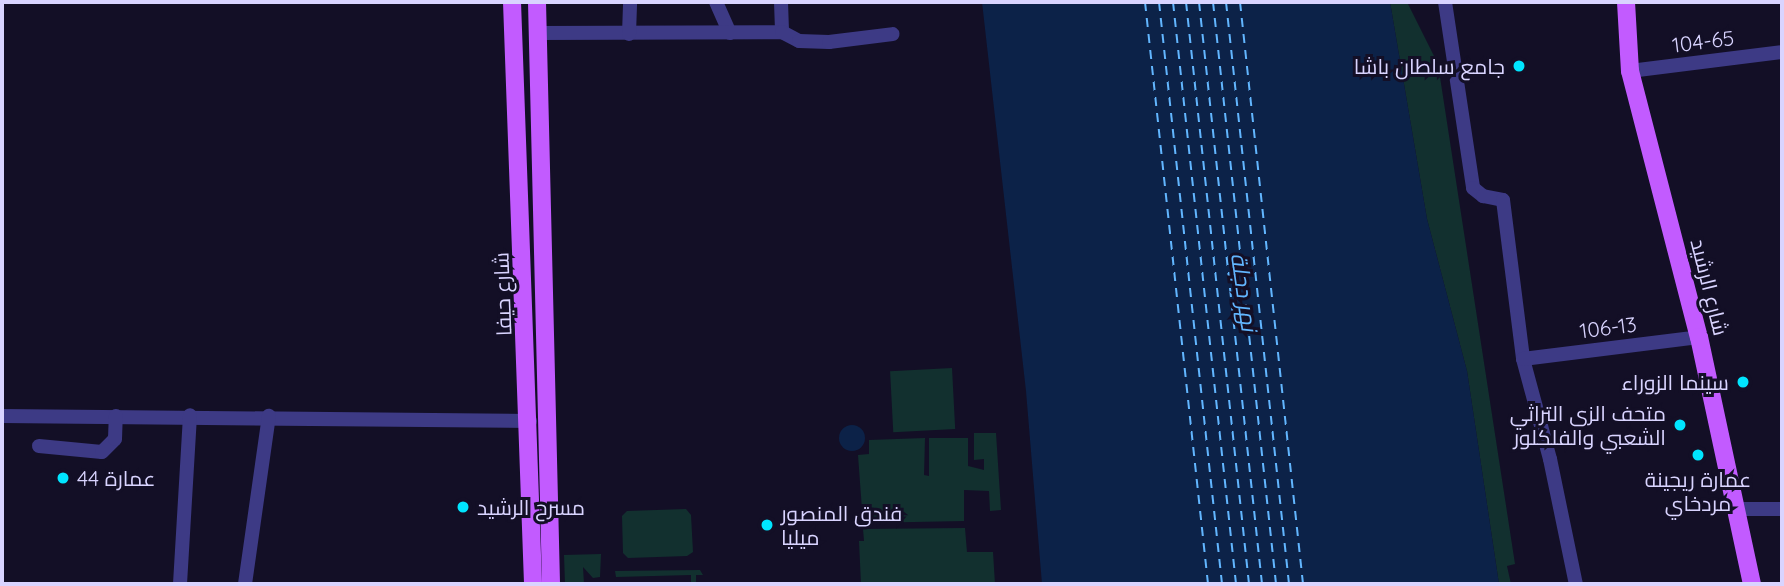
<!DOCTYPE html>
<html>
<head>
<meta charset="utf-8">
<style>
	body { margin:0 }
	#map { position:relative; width:1784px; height:586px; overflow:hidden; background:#130f26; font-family:Quicksand,Cairo,sans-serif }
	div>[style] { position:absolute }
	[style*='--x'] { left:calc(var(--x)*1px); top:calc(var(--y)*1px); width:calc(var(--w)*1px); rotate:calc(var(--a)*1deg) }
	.green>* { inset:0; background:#12302f; transform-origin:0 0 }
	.water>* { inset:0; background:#0c2248 }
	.round { border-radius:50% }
	.ferry>* { height:2px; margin-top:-1px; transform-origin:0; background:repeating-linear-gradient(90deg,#62b6ff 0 9px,transparent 0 16px) }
	.minor>* { height:14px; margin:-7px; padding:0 7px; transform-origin:7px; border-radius:7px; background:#3d3a85 }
	.major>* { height:18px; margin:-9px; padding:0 9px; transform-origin:9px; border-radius:9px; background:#c25bff }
	.dots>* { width:19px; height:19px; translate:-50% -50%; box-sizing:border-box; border:4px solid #130f26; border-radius:50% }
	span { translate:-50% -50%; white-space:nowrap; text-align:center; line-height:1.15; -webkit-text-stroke:6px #130f26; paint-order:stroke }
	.street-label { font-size:21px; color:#d9d4ff }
	.poi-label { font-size:21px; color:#d9d4ff }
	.right { translate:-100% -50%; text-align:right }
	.left { translate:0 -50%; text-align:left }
	.water-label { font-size:23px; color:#62b6ff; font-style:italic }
	.frame { position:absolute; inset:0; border:4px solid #d9d4ff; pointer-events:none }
</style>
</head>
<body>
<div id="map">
	<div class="green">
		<i style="clip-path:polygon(1390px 2px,1407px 2px,1438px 64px,1515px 564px,1507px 566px,1511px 584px,1499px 584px,1467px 371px,1427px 219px)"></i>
		<i style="left:952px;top:368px;width:61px;height:62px;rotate:87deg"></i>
		<i style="clip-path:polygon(974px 433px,996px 433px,1001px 510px,990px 511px,989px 491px,964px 490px,964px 521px,863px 523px,858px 455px,869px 454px,869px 440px,925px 438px,924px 475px,929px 476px,929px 438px,968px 438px,968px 466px,984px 470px,984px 459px,974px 460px)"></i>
		<i style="clip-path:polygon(686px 509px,691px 515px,693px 552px,687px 556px,628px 558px,623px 553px,622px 516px,627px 511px)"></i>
		<i style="clip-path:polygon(965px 528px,967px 552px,993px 552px,995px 584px,861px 584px,859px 541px,864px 541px,863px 529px)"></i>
		<i style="clip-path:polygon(601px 554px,600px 577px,593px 578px,583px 567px,584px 584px,565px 584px,564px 555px)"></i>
		<i style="clip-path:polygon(700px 570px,703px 575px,696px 575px,696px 584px,691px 584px,691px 575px,616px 577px,615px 571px)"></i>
	</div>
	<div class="water">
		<i style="clip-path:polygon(982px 2px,1390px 2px,1427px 219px,1467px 371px,1499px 584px,1042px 584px,1026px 391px)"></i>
		<i class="round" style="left:839px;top:425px;width:26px;height:26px"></i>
	</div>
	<div class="ferry">
		<i style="--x:1145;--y:2;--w:585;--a:83.82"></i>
		<i style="--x:1159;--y:2;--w:585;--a:83.82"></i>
		<i style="--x:1173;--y:2;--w:585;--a:83.82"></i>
		<i style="--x:1186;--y:2;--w:585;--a:83.82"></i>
		<i style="--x:1199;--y:2;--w:585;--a:83.82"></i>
		<i style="--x:1213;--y:2;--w:585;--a:83.82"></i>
		<i style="--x:1226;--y:2;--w:585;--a:83.82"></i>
		<i style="--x:1240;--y:2;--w:585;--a:83.82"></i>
	</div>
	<div class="minor">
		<i style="--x:716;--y:2;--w:34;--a:66"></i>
		<i style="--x:781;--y:2;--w:30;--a:88"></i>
		<i style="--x:1445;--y:2;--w:188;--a:81.4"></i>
		<i style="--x:1473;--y:188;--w:13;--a:39"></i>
		<i style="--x:1483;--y:196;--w:20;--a:11"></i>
		<i style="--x:1503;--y:200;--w:160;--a:82.8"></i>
		<i style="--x:1523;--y:359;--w:104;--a:74.9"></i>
		<i style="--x:1550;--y:459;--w:128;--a:78.3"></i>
		<i style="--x:538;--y:33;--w:244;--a:-0.2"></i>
		<i style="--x:782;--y:32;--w:19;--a:28"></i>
		<i style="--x:799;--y:41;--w:30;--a:2"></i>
		<i style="--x:829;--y:42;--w:64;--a:-7.1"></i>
		<i style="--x:629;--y:34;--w:32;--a:-88"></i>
		<i style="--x:1630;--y:71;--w:153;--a:-7.1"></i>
		<i style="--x:1523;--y:359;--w:177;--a:-7.1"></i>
		<i style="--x:2;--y:416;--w:528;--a:0.54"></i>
		<i style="--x:39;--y:446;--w:63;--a:5.4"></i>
		<i style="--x:102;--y:452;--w:18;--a:-45"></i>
		<i style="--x:115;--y:439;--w:23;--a:-88"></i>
		<i style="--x:1738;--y:509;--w:44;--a:0"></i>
		<i style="--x:180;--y:584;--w:169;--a:-86.6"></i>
		<i style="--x:245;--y:584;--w:170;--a:-81.9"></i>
	</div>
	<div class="major">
		<i style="--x:512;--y:2;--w:582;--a:87.93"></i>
		<i style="--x:537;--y:2;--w:582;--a:88.62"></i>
		<i style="--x:1626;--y:2;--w:69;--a:86.7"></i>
		<i style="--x:1630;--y:71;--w:275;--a:75.5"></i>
		<i style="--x:1699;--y:337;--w:253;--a:77.9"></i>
	</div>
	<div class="dots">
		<i style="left:1519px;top:66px;background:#00e5ff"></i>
		<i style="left:1743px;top:382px;background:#00e5ff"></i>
		<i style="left:1680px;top:425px;background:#00e5ff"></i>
		<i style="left:1698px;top:455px;background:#00e5ff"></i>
		<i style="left:63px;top:478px;background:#00e5ff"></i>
		<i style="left:463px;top:507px;background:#00e5ff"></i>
		<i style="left:767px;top:525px;background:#00e5ff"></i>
	</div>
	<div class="street-label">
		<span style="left:1703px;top:41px;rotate:-7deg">104-65</span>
		<span style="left:1710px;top:287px;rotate:76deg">شارع الرشيد</span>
		<span style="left:502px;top:294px;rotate:-92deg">شارع حيفا</span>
		<span style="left:1608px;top:327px;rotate:-7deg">106-13</span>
	</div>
	<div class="poi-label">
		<span class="right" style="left:1505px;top:66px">جامع سلطان باشا</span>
		<span class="right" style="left:1729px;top:382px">سينما الزوراء</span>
		<span class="right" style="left:1666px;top:425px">متحف الزي التراثي<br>الشعبي والفلكلور</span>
		<span class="left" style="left:77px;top:478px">عمارة 44</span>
		<span style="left:1698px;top:491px">عمارة ريجينة<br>مردخاي</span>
		<span class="left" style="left:477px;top:507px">مسرح الرشيد</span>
		<span class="left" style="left:781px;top:525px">فندق المنصور<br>ميليا</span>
	</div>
	<div class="water-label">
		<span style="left:1244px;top:292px;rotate:82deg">نهر دجلة</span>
	</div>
	<div class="frame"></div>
</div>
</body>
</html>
